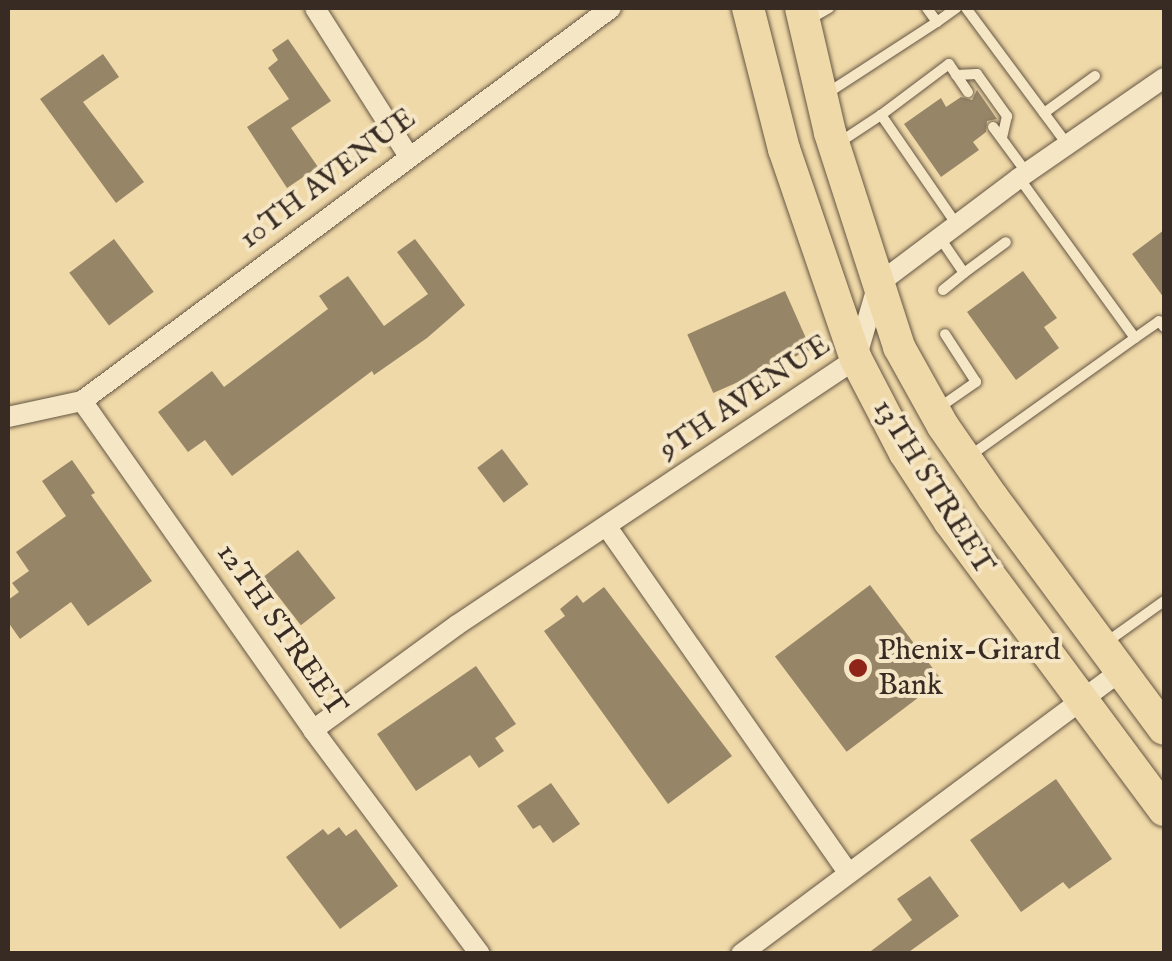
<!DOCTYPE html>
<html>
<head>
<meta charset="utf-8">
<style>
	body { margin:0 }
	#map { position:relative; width:1172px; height:961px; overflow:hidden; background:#f0d9a8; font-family:"IM FELL English",serif }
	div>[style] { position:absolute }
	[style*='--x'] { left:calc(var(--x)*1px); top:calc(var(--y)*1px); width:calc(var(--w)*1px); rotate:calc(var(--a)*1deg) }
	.building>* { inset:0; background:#978568; transform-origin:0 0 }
	.roads { filter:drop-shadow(0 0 2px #655644) drop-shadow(0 0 2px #655644) }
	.lane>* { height:10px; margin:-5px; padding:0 5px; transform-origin:5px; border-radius:5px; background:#f5e6c6 }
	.street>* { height:20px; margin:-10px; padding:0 10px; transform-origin:10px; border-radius:10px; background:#f5e6c6 }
	.primary>* { height:32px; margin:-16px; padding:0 16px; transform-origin:16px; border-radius:16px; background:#f0d9a8 }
	.dots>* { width:28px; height:28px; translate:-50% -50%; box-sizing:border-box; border:5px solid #f5e6c6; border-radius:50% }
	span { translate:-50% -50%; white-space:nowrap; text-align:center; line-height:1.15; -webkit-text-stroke:8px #f5e6c6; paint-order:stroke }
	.street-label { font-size:30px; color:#372b23 }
	.poi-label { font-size:30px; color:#372b23 }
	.left { translate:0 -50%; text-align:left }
	.frame { position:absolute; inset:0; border:10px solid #372b23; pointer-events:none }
</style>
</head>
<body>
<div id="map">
	<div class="building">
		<i style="clip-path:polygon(288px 39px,331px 101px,291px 128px,318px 167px,287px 188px,247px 127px,289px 99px,268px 68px,278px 60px,272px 50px)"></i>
		<i style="clip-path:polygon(103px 54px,119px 77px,83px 102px,144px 182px,116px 203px,40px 99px)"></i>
		<i style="clip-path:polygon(977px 90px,997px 119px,987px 121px,986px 132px,973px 142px,979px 150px,941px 177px,904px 124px,941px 98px,946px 107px,961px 97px,972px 100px)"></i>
		<i style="clip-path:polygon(1164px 230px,1164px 298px,1132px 254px)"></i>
		<i style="left:114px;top:239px;width:66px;height:56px;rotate:53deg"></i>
		<i style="clip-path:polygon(415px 239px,465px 305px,427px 338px,374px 375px,372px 371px,232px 476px,205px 440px,188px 452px,158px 412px,212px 371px,224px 387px,328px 309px,319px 296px,348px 276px,384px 326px,428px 294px,397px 252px)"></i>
		<i style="clip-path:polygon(1023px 271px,1057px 318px,1044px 327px,1059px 348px,1016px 380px,967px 312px)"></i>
		<i style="left:785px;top:291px;width:64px;height:107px;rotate:66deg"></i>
		<i style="left:502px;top:449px;width:44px;height:31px;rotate:53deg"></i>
		<i style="clip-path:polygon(72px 460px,95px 493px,91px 495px,152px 581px,88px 626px,71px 602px,20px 639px,8px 622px,8px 600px,19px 592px,12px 583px,29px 571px,16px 552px,66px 516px,42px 481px)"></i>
		<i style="left:298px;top:550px;width:61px;height:44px;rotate:52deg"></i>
		<i style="left:870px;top:585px;width:119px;height:119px;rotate:53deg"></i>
		<i style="clip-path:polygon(604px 587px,732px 756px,668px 804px,544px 631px,565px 616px,560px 609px,577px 595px,583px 603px)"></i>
		<i style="clip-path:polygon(476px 666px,516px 724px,495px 738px,504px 751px,479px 768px,470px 755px,416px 791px,377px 734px)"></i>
		<i style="clip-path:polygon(1056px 779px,1112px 859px,1069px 889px,1063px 882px,1021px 912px,970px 840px)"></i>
		<i style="clip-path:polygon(551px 783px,580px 824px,553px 843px,540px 825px,533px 829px,517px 806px)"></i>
		<i style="clip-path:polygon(339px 827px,346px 836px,356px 829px,398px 886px,340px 929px,286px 857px,323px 829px,328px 835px)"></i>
		<i style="clip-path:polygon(930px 876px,959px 916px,906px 954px,867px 954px,912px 920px,897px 899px)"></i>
	</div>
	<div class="roads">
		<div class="lane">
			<i style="--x:966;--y:8;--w:169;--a:53.4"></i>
			<i style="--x:810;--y:19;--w:22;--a:-30"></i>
			<i style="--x:937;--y:22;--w:24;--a:-36"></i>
			<i style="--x:956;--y:75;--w:21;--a:-3"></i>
			<i style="--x:977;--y:74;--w:52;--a:54.5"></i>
			<i style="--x:1007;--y:116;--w:22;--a:103"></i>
			<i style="--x:826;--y:94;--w:132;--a:-33"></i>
			<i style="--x:937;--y:22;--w:17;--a:-126"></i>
			<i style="--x:1044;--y:113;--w:63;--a:-36"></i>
			<i style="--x:993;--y:127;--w:56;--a:53.7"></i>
			<i style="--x:840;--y:142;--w:49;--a:-33.4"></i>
			<i style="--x:957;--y:225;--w:134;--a:-124.6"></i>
			<i style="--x:881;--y:115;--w:85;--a:-36.9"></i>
			<i style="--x:949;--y:64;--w:34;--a:56"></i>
			<i style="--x:940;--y:238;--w:42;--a:55.6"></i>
			<i style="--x:964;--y:273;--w:52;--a:-36.4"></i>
			<i style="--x:943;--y:290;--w:27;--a:-39"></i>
			<i style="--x:1135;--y:338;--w:29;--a:-35"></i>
			<i style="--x:1159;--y:321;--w:8;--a:50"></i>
			<i style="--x:940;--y:407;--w:44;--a:-34.8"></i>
			<i style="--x:976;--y:382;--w:57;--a:-122.9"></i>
			<i style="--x:971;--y:455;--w:201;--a:-35.5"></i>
			<i style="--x:1135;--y:338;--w:198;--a:-125.9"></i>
			<i style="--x:1104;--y:644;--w:74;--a:-35.6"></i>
		</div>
		<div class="street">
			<i style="--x:315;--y:8;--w:174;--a:57.7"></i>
			<i style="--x:82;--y:401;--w:402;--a:54.9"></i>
			<i style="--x:313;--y:730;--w:279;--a:53.3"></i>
			<i style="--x:8;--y:417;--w:76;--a:-12.2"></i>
			<i style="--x:82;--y:401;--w:659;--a:-36.61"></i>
			<i style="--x:607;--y:527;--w:421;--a:55.1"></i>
			<i style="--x:313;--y:730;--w:178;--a:-36.1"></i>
			<i style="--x:457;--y:625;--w:480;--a:-33.7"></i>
			<i style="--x:856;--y:359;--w:78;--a:-73.7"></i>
			<i style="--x:878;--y:284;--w:176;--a:-36.9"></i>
			<i style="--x:1019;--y:178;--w:176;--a:-34.6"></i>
			<i style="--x:741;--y:954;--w:474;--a:-36.7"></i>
		</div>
		<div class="primary">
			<i style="--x:748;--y:8;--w:146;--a:75.7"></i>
			<i style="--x:784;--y:149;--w:222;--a:71.1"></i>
			<i style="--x:856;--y:359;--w:106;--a:62.5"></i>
			<i style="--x:905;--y:453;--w:82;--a:56.9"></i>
			<i style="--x:950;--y:522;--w:359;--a:53.4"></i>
			<i style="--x:801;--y:8;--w:128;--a:76.9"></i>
			<i style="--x:830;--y:133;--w:225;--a:72.1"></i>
			<i style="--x:899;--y:347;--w:90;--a:60.9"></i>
			<i style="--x:943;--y:426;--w:88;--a:55.2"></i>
			<i style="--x:993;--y:498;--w:287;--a:53.5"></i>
		</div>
	</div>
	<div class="dots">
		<i style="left:858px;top:668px;background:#8f2418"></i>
	</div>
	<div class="street-label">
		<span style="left:328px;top:179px;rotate:-37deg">10TH AVENUE</span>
		<span style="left:745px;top:398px;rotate:-34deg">9TH AVENUE</span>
		<span style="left:933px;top:487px;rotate:58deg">13TH STREET</span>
		<span style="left:281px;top:630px;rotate:55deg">12TH STREET</span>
	</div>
	<div class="poi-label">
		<span class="left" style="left:878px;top:668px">Phenix-Girard<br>Bank</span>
	</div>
	<div class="frame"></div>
</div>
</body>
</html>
